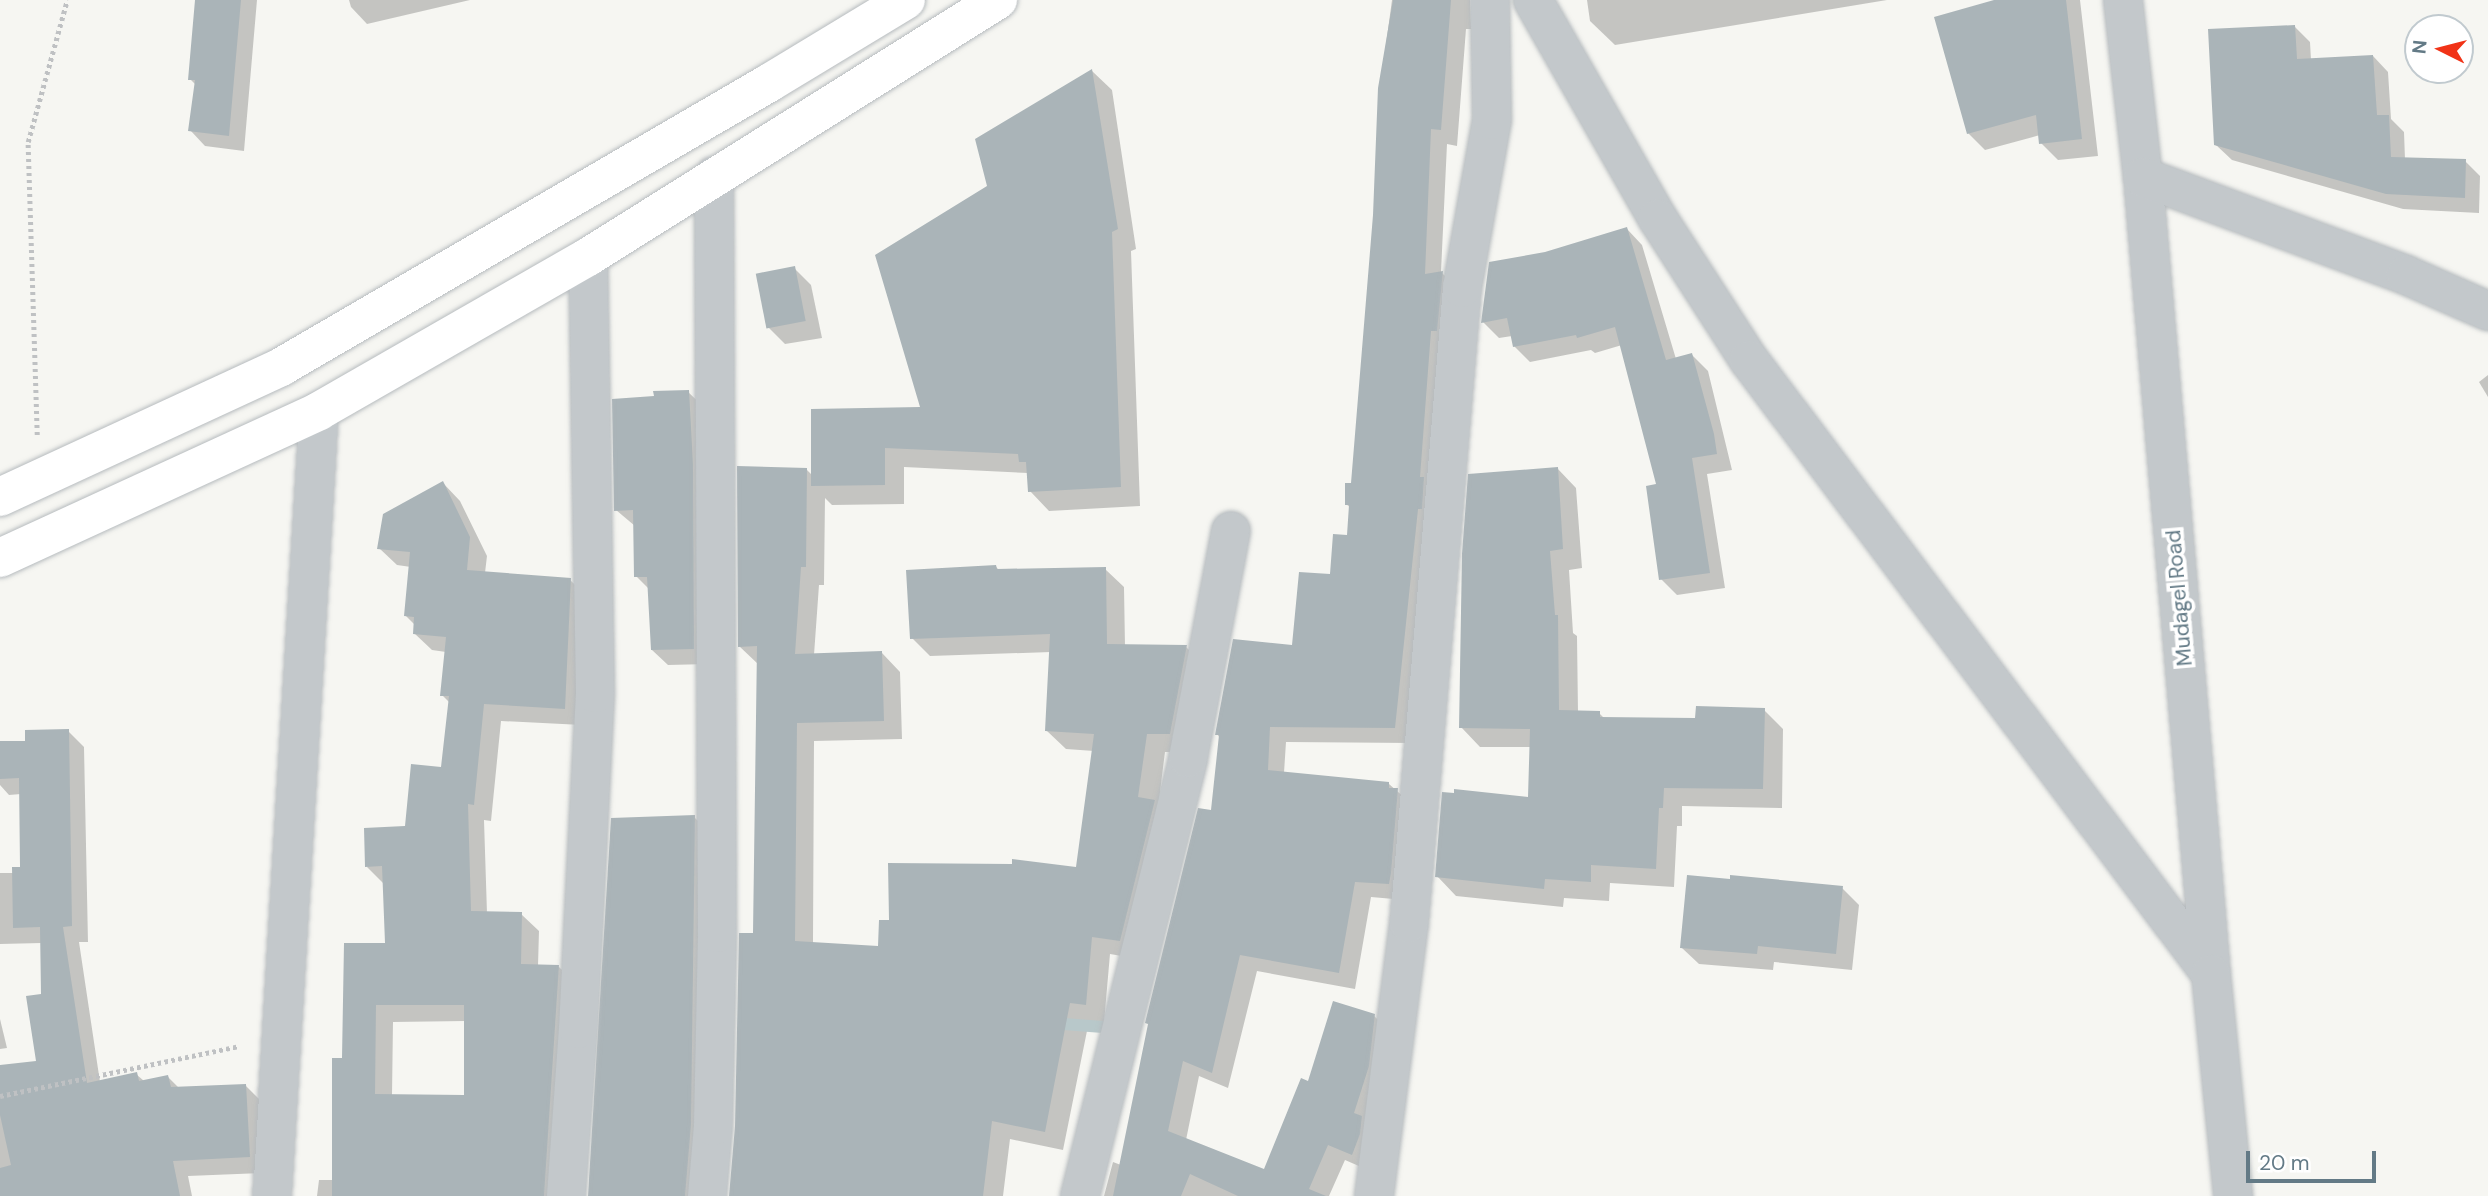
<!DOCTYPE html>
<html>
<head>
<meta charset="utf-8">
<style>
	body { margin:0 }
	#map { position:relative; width:2488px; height:1196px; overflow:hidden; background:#f6f6f2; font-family:"DM Sans",sans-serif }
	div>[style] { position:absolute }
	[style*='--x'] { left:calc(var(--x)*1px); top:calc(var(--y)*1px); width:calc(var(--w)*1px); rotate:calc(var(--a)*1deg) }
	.shadow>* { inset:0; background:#0003 }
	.stream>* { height:12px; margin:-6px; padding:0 6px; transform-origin:6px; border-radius:6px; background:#b8c8ca }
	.building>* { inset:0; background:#aab4b8; transform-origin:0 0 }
	.path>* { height:4.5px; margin-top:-2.25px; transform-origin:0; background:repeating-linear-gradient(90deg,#bfc1c3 0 3.5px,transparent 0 7px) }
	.roads { filter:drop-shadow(0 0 2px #b6bbbe) drop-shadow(0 0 2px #b6bbbe) }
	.minor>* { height:38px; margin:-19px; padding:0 19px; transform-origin:19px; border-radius:19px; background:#c3c8cb }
	.major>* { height:38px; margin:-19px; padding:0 19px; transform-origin:19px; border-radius:19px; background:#fff }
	span { translate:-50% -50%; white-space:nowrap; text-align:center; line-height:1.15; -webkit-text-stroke:7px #fff; paint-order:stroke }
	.street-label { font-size:21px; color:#637a86 }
	.north { position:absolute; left:2404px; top:14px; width:70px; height:70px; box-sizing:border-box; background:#fff; border:2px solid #c1cacf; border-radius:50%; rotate:276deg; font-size:19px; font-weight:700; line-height:28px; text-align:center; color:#637a86 }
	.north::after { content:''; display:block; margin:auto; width:24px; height:32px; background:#f13317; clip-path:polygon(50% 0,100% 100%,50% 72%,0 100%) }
	.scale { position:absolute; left:2246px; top:1151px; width:130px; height:32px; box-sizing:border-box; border:4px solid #637a86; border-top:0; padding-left:9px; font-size:21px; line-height:24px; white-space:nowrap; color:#637a86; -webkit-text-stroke:5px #fff; paint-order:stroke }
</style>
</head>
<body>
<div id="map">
	<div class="shadow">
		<i style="clip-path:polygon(197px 0,257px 0,244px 151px,205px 146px,190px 130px,196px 85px,190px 79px)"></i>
		<i style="clip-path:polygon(349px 0,470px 0,367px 24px,351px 7px)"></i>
		<i style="clip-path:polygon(1392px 0,1470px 0,1471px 29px,1466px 29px,1457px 146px,1447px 144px,1441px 272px,1458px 289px,1411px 743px,1286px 742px,1284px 773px,1389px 784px,1414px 806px,1405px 900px,1371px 897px,1355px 989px,1257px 971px,1228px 1088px,1199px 1076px,1186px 1140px,1265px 1172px,1309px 1083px,1374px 1016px,1391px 1032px,1368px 1170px,1345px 1160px,1329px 1196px,1104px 1196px,1113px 1162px,1121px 1165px,1213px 812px,1220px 738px,1217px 734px,1294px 647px,1348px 537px,1351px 508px,1346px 504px,1353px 484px,1375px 215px,1380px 88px)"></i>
		<i style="clip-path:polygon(1587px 0,1887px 0,1615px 45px,1590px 21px)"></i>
		<i style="clip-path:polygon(2000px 0,2080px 0,2098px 156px,2058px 160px,2041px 143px,2040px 135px,1985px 150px,1968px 133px)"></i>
		<i style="clip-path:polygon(2295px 27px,2310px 42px,2311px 60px,2373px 56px,2388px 72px,2391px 119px,2404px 132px,2405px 159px,2465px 161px,2480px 176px,2479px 213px,2403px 209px,2232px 160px,2216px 145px)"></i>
		<i style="clip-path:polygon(1092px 71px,1112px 90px,1136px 249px,1131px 251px,1140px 506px,1049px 511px,1030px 491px,1028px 473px,904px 467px,904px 504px,832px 505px,825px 498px,824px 585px,819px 585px,814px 655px,882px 653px,900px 672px,902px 739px,814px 741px,813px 944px,880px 948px,890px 922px,1078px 869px,1094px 751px,1066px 749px,1047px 731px,1051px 652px,930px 656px,912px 638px,996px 567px,1000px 571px,1105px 569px,1124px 587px,1125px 646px,1186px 647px,1205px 666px,1188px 752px,1165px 752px,1139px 959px,1110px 954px,1104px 1023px,1089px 1021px,1063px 1150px,1010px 1139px,1003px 1196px,731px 1196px,755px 934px,759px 665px,739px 646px,807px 470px,813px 476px,922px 409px,989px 187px)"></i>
		<i style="clip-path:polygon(1627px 229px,1642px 245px,1676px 359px,1692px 355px,1708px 371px,1732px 470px,1707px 474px,1725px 588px,1677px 595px,1661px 579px,1658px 486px,1622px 345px,1595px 353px,1591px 350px,1530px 362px,1514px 346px,1512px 336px,1499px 338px,1483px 322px,1545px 254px)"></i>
		<i style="clip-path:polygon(794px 268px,811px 285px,822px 338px,785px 344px,768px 327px)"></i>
		<i style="clip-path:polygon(2488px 375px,2488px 397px,2479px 382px)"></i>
		<i style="clip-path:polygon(688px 392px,704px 407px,709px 664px,668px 665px,652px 650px,650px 590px,636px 576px,635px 526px,616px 510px,655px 398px)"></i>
		<i style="clip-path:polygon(1557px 468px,1576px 488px,1582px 568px,1569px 570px,1573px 633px,1577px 636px,1578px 712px,1599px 713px,1605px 719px,1697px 720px,1764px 710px,1783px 729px,1782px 808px,1682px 806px,1682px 826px,1677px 826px,1674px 887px,1610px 883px,1609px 901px,1564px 898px,1563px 907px,1456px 896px,1437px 876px,1529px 799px,1531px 747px,1480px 747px,1461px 727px)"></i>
		<i style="clip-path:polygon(evenodd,443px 483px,460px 501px,487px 556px,485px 573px,570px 580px,588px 597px,582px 725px,501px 721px,491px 821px,484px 820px,487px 913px,521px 914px,539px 931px,538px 966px,559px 967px,576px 984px,562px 1196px,317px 1196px,319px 1180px,334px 1180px,344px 1060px,386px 945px,385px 885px,367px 867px,406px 828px,443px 769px,450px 703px,442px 695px,446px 652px,432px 650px,414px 633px,415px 625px,405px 615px,411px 567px,397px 565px,379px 548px,443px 483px,466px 1021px,466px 1096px,392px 1096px,393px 1022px,466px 1021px)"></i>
		<i style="clip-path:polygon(68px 731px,84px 747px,88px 942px,79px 942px,100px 1082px,136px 1074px,144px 1081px,168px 1077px,180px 1089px,245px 1085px,262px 1102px,265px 1173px,188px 1176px,192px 1196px,0 1196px,0 1109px,44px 1190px,42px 943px,0 944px,0 873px,14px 873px,22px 869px,21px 794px,9px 795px,0 785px,0 743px,27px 743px)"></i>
		<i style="clip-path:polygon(694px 817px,711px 834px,704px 1196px,590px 1196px)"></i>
		<i style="clip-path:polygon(1842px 888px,1859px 905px,1852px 970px,1774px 962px,1773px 970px,1699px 964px,1682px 948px)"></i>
		<i style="clip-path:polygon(0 1019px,7px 1048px,0 1049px)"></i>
	</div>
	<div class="stream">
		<i style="--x:1051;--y:1023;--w:65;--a:4.4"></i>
	</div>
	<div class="building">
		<i style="clip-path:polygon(195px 0,241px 0,229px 136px,188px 131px,195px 80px,188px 80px)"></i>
		<i style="clip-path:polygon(1393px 0,1451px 0,1441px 130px,1431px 129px,1425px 274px,1443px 271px,1437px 331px,1431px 331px,1420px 477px,1424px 477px,1422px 509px,1418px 509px,1395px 728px,1270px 727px,1268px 770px,1389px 782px,1389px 788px,1398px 788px,1391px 873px,1389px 884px,1355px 882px,1339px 973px,1240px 955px,1212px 1073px,1183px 1061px,1168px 1131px,1264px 1169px,1301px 1078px,1308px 1081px,1333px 1001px,1375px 1014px,1369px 1066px,1354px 1113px,1362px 1116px,1360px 1134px,1352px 1155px,1328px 1145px,1309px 1189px,1326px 1196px,1238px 1196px,1190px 1174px,1181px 1196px,1113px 1196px,1148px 1024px,1145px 1023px,1198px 808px,1211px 810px,1219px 735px,1215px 735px,1233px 639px,1292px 645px,1299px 572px,1330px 574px,1333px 534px,1347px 535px,1349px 505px,1345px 505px,1345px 483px,1351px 483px,1373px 215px,1378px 88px)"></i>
		<i style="clip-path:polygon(1994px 0,2066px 0,2082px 139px,2039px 144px,2036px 115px,1967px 134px,1934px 17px)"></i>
		<i style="clip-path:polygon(2295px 25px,2297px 59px,2373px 55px,2377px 115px,2389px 115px,2391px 157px,2466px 159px,2465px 198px,2386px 194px,2214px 145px,2208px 29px)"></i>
		<i style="clip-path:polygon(1092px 69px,1118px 229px,1112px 232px,1121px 487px,1028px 492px,1026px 462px,1019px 462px,1018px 454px,885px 448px,885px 485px,811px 486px,811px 409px,920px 407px,875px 255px,987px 186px,975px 139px)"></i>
		<i style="clip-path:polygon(1627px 227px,1666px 360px,1692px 353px,1714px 434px,1717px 454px,1692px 458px,1710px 573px,1659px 580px,1646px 486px,1656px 484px,1615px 327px,1577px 338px,1576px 335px,1513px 347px,1507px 318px,1481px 323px,1489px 262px,1545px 252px)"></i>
		<i style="left:795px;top:266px;width:56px;height:40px;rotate:79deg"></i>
		<i style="clip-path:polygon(689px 390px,693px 465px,694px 649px,651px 650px,647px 577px,634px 577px,633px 510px,614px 511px,612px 399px,654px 396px,653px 391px)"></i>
		<i style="clip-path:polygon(737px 466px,807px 468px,806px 567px,801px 567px,795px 654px,882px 651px,884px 721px,797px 723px,795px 941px,878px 946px,879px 920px,889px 920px,888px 863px,1012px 864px,1012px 859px,1076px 867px,1094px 734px,1045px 731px,1050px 634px,910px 639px,906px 570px,996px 565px,997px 569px,1106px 567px,1107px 644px,1187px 645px,1170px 734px,1147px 734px,1138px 797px,1155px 800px,1120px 941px,1092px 937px,1086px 1005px,1070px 1003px,1045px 1132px,992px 1121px,983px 1196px,729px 1196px,735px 1126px,739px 933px,753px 933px,757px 646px,738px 647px)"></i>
		<i style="clip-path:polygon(1558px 467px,1563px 549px,1550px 551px,1555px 615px,1558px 615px,1559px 710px,1600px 711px,1600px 717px,1695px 718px,1696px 706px,1765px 708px,1763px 789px,1664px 788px,1663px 808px,1659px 808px,1656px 869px,1591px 865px,1591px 882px,1545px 879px,1544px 889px,1435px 877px,1442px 792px,1454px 793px,1454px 789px,1528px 797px,1530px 729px,1459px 728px,1462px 554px,1468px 474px)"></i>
		<i style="clip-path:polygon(evenodd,443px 481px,470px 537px,467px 570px,571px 578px,565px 709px,484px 704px,474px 805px,468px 804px,471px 911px,522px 912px,521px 964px,559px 965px,544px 1196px,332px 1196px,332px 1058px,342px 1058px,344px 943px,385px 943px,382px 866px,365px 867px,364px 828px,405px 826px,411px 764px,441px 767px,449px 696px,440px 696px,446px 637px,413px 634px,414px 617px,404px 616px,410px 552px,377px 549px,383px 514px,443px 481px,376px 1005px,464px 1005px,464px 1095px,375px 1094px,376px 1005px)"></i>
		<i style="clip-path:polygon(69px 729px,72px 926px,63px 927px,87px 1083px,137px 1072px,139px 1081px,168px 1075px,171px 1087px,246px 1084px,250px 1157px,173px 1161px,180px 1196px,0 1196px,0 1168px,11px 1165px,0 1115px,0 1065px,36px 1061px,26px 996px,41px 994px,40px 927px,13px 928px,12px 867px,20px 867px,19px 778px,0 779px,0 741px,25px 741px,25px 730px)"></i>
		<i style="clip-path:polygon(695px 815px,691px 1125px,685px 1196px,588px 1196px,611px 818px)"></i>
		<i style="clip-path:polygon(1687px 875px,1730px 879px,1730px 875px,1843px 886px,1836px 954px,1758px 946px,1757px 954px,1680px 948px)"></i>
	</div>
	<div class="path">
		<i style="--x:37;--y:435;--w:293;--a:-91.8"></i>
		<i style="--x:28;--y:142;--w:147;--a:-74.6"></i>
		<i style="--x:0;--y:1096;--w:244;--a:-11.8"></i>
	</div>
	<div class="roads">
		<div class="minor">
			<i style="--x:1533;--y:0;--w:252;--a:60.3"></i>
			<i style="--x:1658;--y:219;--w:168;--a:57.2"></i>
			<i style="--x:1749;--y:360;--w:768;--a:53.04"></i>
			<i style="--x:2123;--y:0;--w:178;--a:83.6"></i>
			<i style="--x:2143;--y:177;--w:800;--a:85.12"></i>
			<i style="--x:2211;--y:974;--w:223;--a:84.3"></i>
			<i style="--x:2143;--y:177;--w:281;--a:20.4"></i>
			<i style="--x:2406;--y:275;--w:90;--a:23.7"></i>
			<i style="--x:272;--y:1196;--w:786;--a:-86.57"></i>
			<i style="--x:566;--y:1196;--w:167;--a:-85.9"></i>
			<i style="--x:578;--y:1029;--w:336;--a:-87.1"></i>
			<i style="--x:595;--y:693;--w:436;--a:-90.9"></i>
			<i style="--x:707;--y:1196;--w:70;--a:-85.1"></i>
			<i style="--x:713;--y:1126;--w:193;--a:-88.8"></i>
			<i style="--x:717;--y:933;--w:757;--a:-90.23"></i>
			<i style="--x:1080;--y:1196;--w:451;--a:-76.1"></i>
			<i style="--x:1188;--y:758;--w:231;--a:-79.3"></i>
			<i style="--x:1374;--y:1196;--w:275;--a:-82.7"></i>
			<i style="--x:1409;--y:923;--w:637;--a:-85.23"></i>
			<i style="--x:1462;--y:288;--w:171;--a:-79.9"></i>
			<i style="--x:1492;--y:120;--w:120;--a:-91"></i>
		</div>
		<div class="major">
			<i style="--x:0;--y:497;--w:310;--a:-24.8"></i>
			<i style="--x:281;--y:367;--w:565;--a:-30.2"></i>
			<i style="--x:769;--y:83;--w:160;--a:-31.2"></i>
			<i style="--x:0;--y:558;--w:351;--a:-24.7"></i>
			<i style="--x:319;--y:411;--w:310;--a:-29.8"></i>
			<i style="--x:588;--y:257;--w:484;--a:-32.1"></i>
		</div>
	</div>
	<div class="street-label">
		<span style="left:2179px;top:598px;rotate:-95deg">Mudagel Road</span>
	</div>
	<div class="north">N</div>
	<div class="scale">20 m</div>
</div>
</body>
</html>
